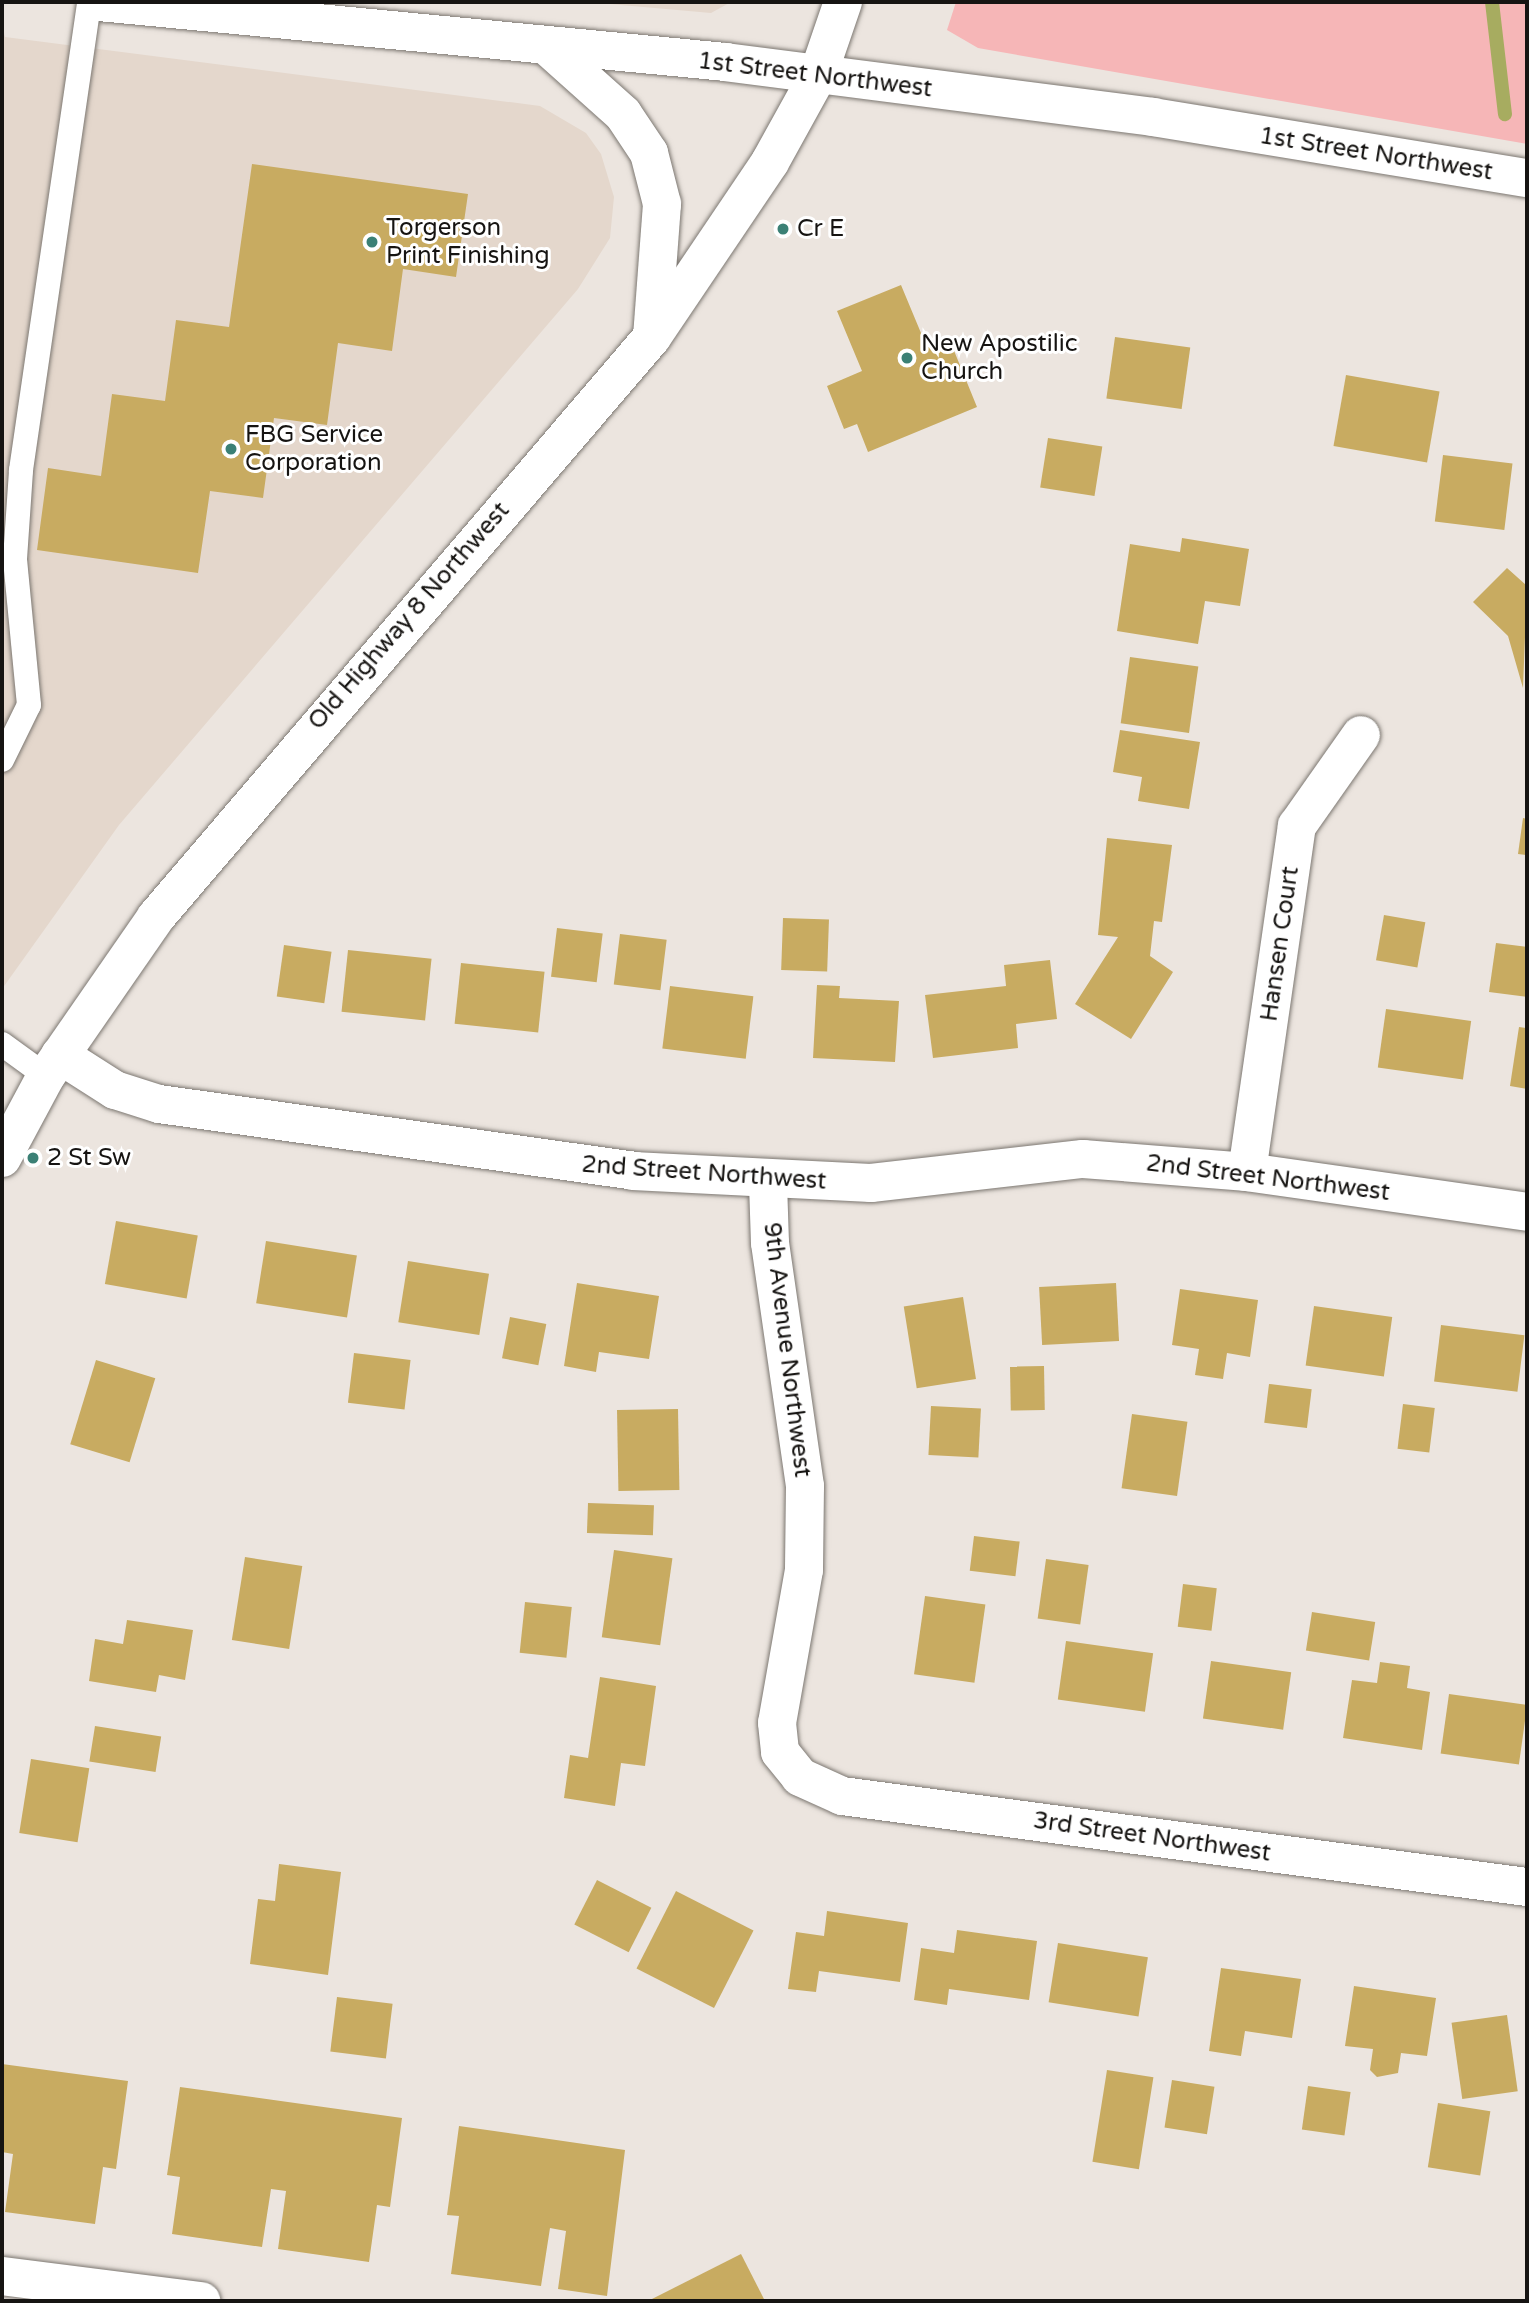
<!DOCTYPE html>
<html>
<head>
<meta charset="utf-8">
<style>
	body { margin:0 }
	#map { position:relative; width:1529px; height:2303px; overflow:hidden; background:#ece5df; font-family:"Varela Round",sans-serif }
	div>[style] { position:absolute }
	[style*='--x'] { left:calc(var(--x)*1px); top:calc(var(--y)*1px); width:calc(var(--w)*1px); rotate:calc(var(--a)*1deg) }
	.built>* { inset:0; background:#e4d7cc }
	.green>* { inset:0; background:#f6b6b7 }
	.stream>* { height:14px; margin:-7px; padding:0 7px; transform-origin:7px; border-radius:7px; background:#a7ac60 }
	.building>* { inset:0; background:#c8ab61; transform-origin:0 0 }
	.roads { filter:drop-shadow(0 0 2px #7c7771) drop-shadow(0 0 2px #7c7771) }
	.service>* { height:24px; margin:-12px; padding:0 12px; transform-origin:12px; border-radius:12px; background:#fff }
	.minor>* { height:38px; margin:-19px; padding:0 19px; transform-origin:19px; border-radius:19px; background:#fff }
	.tertiary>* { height:38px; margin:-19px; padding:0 19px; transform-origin:19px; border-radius:19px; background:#fff }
	.dots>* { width:19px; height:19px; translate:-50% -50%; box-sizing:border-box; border:4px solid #fff; border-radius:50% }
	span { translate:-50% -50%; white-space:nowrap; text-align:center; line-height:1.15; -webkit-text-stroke:6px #fff; paint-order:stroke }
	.street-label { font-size:24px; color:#161412 }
	.poi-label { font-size:24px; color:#161412 }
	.left { translate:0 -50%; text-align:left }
	.frame { position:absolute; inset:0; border:4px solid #161412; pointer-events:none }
</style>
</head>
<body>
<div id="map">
	<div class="built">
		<i style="clip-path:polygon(587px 2px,731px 2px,711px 13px)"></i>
		<i style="clip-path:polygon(2px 23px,5px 37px,540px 106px,586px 133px,601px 154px,614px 197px,610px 238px,578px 289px,119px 825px,2px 989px)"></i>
	</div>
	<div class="green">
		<i style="clip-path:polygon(956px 2px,1527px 2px,1527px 144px,978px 48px,947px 30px)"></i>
	</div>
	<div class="stream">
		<i style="--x:1492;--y:2;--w:113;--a:83.4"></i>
	</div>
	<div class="building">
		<i style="clip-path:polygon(252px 164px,468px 194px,456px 277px,403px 269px,392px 351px,338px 343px,327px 425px,274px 418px,263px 498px,210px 491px,198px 573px,37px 550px,48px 468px,101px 476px,112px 394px,165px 401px,176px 320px,229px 327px)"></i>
		<i style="clip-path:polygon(901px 285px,926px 345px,948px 336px,977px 407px,868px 452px,857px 424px,844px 429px,827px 386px,862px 371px,837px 311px)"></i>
		<i style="left:1115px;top:337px;width:76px;height:62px;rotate:8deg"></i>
		<i style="left:1346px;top:375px;width:95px;height:72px;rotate:10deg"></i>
		<i style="left:1048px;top:438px;width:55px;height:50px;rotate:9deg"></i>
		<i style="left:1443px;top:455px;width:70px;height:67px;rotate:7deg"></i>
		<i style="clip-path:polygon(1182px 538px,1249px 549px,1240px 606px,1205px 601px,1198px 644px,1117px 631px,1130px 544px,1180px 552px)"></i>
		<i style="clip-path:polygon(1507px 568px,1527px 586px,1523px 688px,1508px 636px,1473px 602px)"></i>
		<i style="left:1130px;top:657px;width:69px;height:67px;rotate:8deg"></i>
		<i style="clip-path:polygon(1120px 730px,1200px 742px,1189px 809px,1138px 801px,1142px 777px,1113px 772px)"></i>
		<i style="clip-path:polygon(1523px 818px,1527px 819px,1527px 855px,1518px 854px)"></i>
		<i style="clip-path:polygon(1107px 838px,1172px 845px,1162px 922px,1154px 921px,1150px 956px,1173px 972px,1131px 1039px,1075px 1004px,1118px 937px,1098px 935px)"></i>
		<i style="left:1384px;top:915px;width:42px;height:46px;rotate:10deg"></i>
		<i style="left:783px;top:918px;width:46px;height:52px;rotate:2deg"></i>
		<i style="left:557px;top:928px;width:46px;height:49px;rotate:7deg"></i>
		<i style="left:620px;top:934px;width:47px;height:51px;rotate:7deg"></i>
		<i style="clip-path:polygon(1496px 943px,1527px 947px,1527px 997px,1489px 992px)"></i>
		<i style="left:284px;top:945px;width:48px;height:52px;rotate:8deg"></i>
		<i style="left:348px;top:950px;width:84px;height:62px;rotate:6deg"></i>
		<i style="clip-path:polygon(1050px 960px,1057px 1019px,1016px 1024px,1018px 1048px,933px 1058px,925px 995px,1006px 986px,1004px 965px)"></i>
		<i style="left:461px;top:963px;width:84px;height:61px;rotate:6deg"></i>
		<i style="clip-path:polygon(817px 985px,840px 986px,839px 998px,899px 1001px,895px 1062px,813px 1058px)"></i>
		<i style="left:670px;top:986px;width:84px;height:63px;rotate:7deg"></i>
		<i style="left:1386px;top:1009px;width:86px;height:59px;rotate:8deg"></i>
		<i style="clip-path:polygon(1519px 1027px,1527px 1028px,1527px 1089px,1510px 1086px)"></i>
		<i style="left:116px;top:1221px;width:83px;height:64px;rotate:10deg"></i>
		<i style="left:266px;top:1241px;width:92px;height:63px;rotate:9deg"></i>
		<i style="left:408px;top:1261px;width:82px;height:62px;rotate:9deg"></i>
		<i style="clip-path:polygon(577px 1283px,659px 1296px,649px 1359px,599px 1352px,596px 1372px,564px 1366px)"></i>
		<i style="left:1116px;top:1283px;width:58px;height:77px;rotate:87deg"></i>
		<i style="clip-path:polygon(1180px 1289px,1258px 1300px,1250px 1357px,1227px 1353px,1223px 1379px,1195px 1375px,1199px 1349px,1172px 1345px)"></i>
		<i style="left:963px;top:1297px;width:83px;height:60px;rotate:81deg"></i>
		<i style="left:1314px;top:1306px;width:79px;height:60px;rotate:8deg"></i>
		<i style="left:510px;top:1317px;width:37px;height:42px;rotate:11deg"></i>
		<i style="left:1441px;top:1325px;width:84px;height:57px;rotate:7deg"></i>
		<i style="left:354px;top:1353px;width:57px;height:50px;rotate:7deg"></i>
		<i style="left:96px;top:1360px;width:62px;height:88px;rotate:17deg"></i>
		<i style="left:1044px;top:1366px;width:44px;height:34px;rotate:89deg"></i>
		<i style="left:1269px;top:1384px;width:43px;height:39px;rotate:7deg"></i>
		<i style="left:1403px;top:1404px;width:32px;height:45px;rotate:7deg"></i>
		<i style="left:931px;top:1406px;width:50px;height:49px;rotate:3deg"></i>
		<i style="left:678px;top:1409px;width:81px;height:61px;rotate:89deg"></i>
		<i style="left:1132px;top:1414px;width:56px;height:75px;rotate:8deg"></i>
		<i style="left:588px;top:1503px;width:66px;height:30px;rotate:2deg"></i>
		<i style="left:974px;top:1536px;width:46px;height:35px;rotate:7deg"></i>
		<i style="left:614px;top:1550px;width:59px;height:88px;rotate:8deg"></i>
		<i style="left:245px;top:1557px;width:58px;height:84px;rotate:9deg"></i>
		<i style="left:1046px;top:1559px;width:43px;height:60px;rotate:8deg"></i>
		<i style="left:1183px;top:1584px;width:34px;height:43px;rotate:7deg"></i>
		<i style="left:925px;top:1596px;width:61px;height:79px;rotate:8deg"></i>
		<i style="left:525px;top:1602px;width:47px;height:51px;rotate:6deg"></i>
		<i style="left:1312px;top:1612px;width:64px;height:39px;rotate:9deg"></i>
		<i style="clip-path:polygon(127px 1620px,193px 1630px,185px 1680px,159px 1675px,156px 1692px,89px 1681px,95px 1639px,123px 1644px)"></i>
		<i style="left:1066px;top:1641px;width:88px;height:59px;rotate:8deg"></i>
		<i style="left:1211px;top:1661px;width:81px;height:58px;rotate:8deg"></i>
		<i style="clip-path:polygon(1380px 1662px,1410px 1666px,1407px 1688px,1430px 1692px,1422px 1750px,1343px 1738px,1352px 1680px,1377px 1683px)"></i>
		<i style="clip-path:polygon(600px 1677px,656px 1686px,645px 1766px,621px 1763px,615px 1806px,564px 1798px,570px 1755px,588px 1758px)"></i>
		<i style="left:1449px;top:1694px;width:79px;height:60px;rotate:8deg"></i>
		<i style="left:95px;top:1726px;width:67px;height:36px;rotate:9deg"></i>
		<i style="left:31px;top:1759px;width:59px;height:75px;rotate:9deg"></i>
		<i style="clip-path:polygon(279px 1864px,341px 1872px,328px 1975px,250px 1964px,258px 1899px,275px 1901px)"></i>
		<i style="left:597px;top:1880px;width:61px;height:50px;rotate:27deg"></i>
		<i style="left:676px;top:1891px;width:87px;height:87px;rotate:27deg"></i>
		<i style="clip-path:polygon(827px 1911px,908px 1923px,900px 1982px,819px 1971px,816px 1992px,788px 1989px,796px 1932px,824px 1936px)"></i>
		<i style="clip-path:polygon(957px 1930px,1037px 1941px,1029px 2000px,949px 1989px,947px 2005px,914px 2000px,921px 1948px,954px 1953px)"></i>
		<i style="left:1058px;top:1943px;width:91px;height:60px;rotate:9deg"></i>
		<i style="clip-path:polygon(1221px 1968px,1301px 1979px,1292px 2038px,1245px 2031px,1241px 2056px,1209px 2051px)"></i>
		<i style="clip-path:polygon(1354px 1986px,1436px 1998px,1427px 2056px,1401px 2053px,1398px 2073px,1377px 2077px,1370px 2070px,1373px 2049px,1345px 2046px)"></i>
		<i style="left:337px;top:1997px;width:56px;height:55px;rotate:7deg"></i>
		<i style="left:1507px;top:2015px;width:77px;height:56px;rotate:82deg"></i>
		<i style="clip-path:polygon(2px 2064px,128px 2081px,116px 2169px,103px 2167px,95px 2224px,5px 2212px,13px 2154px,2px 2152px)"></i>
		<i style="left:1107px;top:2070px;width:47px;height:93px;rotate:9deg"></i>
		<i style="left:1172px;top:2080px;width:43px;height:48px;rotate:9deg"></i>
		<i style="left:1308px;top:2086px;width:43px;height:44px;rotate:8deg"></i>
		<i style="clip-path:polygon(180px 2087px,402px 2118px,390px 2207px,377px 2205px,369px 2262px,278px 2249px,286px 2191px,271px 2189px,262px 2247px,172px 2234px,180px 2177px,167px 2175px)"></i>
		<i style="left:1438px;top:2103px;width:53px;height:65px;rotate:9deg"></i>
		<i style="clip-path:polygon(459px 2126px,625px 2150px,607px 2296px,558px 2289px,566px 2231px,550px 2228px,541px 2286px,451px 2274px,459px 2216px,447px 2215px)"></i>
		<i style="clip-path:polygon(741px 2254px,765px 2301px,648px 2301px)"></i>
	</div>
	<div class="roads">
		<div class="service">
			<i style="--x:2;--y:760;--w:61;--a:-63.9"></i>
			<i style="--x:29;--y:705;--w:147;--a:-95.5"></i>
			<i style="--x:15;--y:559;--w:89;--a:-86.1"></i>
			<i style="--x:21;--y:470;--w:473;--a:-81.7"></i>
			<i style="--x:2;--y:1044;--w:54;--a:36"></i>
		</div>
		<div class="minor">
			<i style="--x:60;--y:1055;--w:65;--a:32.5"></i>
			<i style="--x:115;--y:1090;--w:46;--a:17.7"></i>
			<i style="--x:159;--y:1104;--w:479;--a:8"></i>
			<i style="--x:633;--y:1171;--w:238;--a:2.9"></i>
			<i style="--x:871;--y:1183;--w:213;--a:-6.5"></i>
			<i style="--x:1083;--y:1159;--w:165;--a:4.5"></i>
			<i style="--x:1247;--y:1172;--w:283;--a:8.1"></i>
			<i style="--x:1247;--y:1172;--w:350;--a:-81.8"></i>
			<i style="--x:1297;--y:826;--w:111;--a:-54.9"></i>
			<i style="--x:768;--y:1183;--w:60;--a:88.1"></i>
			<i style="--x:770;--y:1243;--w:246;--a:81.8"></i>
			<i style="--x:805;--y:1486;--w:84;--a:90.7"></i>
			<i style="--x:804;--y:1570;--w:155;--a:100"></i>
			<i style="--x:777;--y:1723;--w:29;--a:84"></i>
			<i style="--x:780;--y:1752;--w:32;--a:51"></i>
			<i style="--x:800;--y:1777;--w:46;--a:24.3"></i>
			<i style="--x:842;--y:1796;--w:691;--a:7.57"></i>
			<i style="--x:2;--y:2276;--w:201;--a:7.2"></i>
		</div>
		<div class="tertiary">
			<i style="--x:99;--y:2;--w:629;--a:5.47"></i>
			<i style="--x:725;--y:62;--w:432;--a:7.3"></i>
			<i style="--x:1153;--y:117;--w:379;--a:9.3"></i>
			<i style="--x:547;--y:46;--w:102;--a:41.8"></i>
			<i style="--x:623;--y:114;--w:47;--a:56.3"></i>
			<i style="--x:649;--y:153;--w:53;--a:75.7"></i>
			<i style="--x:662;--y:204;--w:132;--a:94.3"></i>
			<i style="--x:2;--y:1158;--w:93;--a:-61.8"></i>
			<i style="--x:46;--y:1076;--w:193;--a:-55.3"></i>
			<i style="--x:156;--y:917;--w:763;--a:-49.46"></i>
			<i style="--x:652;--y:337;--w:211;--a:-56"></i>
			<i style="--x:770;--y:162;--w:99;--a:-61.1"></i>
			<i style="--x:818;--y:75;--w:77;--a:-71.1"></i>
		</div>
	</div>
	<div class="dots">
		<i style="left:783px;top:229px;background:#3b8075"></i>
		<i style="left:372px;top:242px;background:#3b8075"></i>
		<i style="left:907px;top:358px;background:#3b8075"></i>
		<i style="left:231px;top:449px;background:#3b8075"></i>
		<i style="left:33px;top:1158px;background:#3b8075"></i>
	</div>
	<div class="street-label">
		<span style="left:815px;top:75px;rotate:7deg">1st Street Northwest</span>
		<span style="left:1376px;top:154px;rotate:9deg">1st Street Northwest</span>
		<span style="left:409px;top:616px;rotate:-49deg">Old Highway 8 Northwest</span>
		<span style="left:1280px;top:944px;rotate:-82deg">Hansen Court</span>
		<span style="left:704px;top:1173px;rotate:4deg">2nd Street Northwest</span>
		<span style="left:1268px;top:1178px;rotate:7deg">2nd Street Northwest</span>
		<span style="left:787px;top:1350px;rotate:83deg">9th Avenue Northwest</span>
		<span style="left:1152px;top:1837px;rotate:8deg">3rd Street Northwest</span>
	</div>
	<div class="poi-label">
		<span class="left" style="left:386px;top:242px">Torgerson<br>Print Finishing</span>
		<span class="left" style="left:797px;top:229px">Cr E</span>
		<span class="left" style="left:921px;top:358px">New Apostilic<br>Church</span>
		<span class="left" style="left:245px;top:449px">FBG Service<br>Corporation</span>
		<span class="left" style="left:47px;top:1158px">2 St Sw</span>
	</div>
	<div class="frame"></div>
</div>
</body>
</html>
